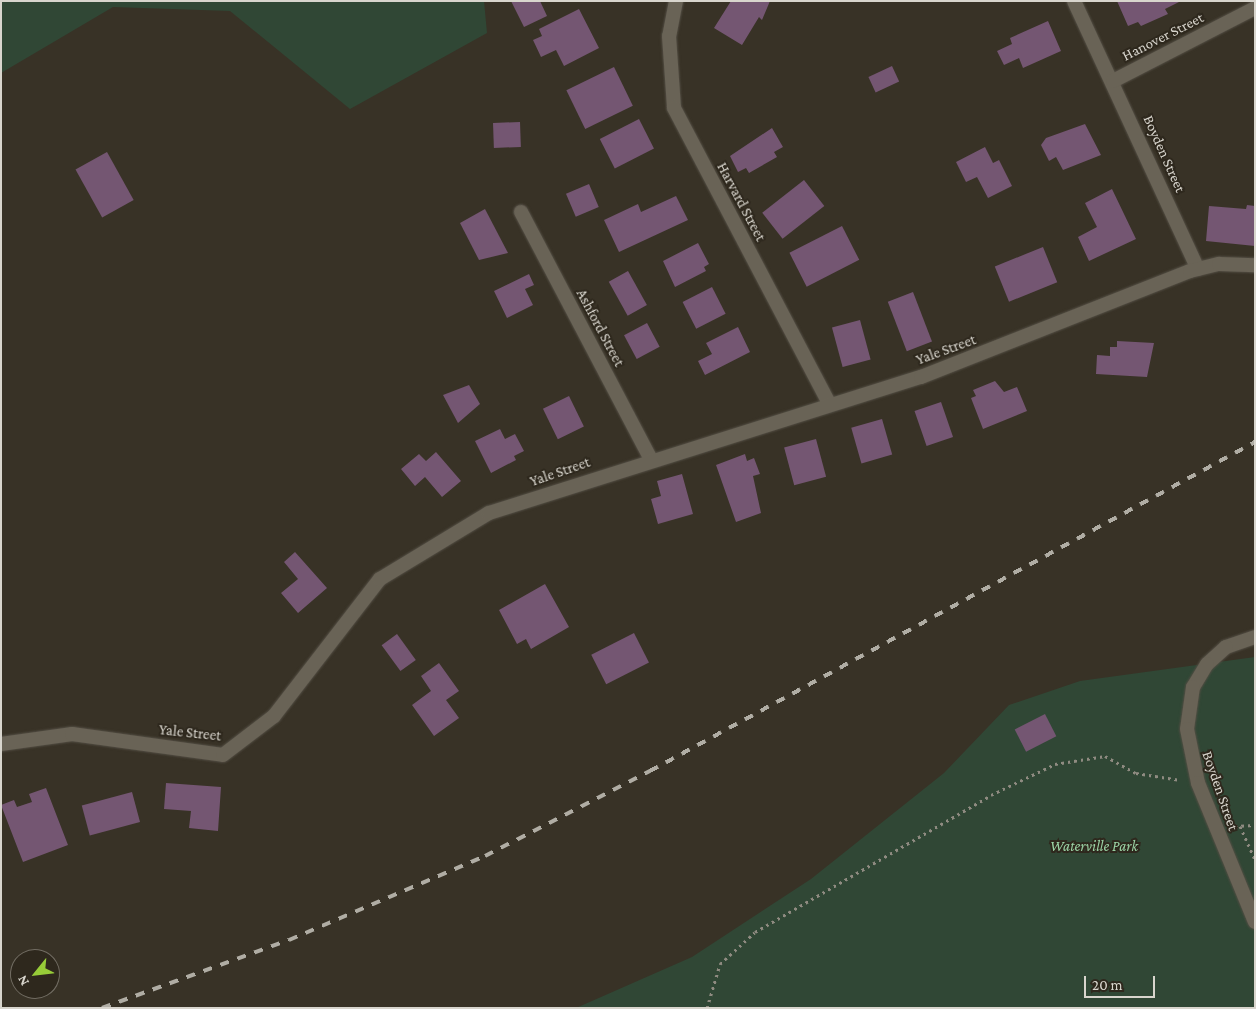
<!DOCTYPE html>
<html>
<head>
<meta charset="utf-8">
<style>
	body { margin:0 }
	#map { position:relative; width:1256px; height:1009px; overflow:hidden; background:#383226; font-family:"Crimson Pro",serif }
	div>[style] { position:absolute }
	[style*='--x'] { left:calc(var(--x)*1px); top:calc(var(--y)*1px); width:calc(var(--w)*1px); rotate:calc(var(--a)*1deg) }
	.green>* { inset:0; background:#304735 }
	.building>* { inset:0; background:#745672; transform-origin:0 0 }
	.path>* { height:3px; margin-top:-1.5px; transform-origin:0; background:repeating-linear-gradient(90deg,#8f8b81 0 2.5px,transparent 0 6.5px) }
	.roads { filter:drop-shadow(0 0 1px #534e44) drop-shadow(0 0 1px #534e44) }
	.minor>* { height:14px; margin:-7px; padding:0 7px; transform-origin:7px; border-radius:7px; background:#696356 }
	.rail>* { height:4px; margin-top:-2px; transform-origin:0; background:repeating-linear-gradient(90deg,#b0ada4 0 9px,transparent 0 18px) }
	span { translate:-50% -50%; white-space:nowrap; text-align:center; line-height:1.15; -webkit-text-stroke:4px #2e281d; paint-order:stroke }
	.street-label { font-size:15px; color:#d8d5cd }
	.park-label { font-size:15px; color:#9bd4a6; font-style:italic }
	.frame { position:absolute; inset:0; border:2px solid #d8d5cd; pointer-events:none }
	.north { position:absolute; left:10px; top:949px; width:50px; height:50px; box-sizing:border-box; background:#2e281d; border:1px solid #726d63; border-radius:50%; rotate:241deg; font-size:14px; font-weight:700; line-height:20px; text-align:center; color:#d8d5cd }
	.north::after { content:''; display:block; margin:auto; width:18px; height:22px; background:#97cc38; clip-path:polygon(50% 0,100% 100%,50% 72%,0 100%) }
	.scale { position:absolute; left:1084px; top:976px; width:71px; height:22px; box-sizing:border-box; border:2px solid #d8d5cd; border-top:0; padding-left:6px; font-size:15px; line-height:18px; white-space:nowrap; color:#d8d5cd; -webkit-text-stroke:4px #2e281d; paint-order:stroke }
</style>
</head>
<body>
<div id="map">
	<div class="green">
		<i style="clip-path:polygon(1px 1px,484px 1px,487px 33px,350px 109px,230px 11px,113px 7px,1px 73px)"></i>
		<i style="clip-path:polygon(1255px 657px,1255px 1008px,576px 1008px,692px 957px,811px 879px,944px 773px,1009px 705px,1080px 681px)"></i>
	</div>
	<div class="building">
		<i style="clip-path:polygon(511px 1px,540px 1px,547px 16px,524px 27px)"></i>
		<i style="clip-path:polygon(731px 1px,770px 1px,762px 20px,759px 17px,742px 45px,714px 28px)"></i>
		<i style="clip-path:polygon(1117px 1px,1181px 1px,1165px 9px,1168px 14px,1141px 26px,1138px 22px,1128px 26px)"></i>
		<i style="clip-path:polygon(579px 9px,599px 48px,564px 66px,556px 50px,541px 57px,533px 40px,542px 36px,539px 29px)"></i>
		<i style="clip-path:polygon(1048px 21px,1061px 51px,1023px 68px,1019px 58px,1004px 65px,997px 51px,1012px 44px,1010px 38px)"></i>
		<i style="left:892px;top:66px;width:17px;height:26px;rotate:65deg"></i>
		<i style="left:614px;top:67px;width:43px;height:53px;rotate:64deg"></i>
		<i style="left:639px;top:119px;width:33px;height:44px;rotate:63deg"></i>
		<i style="left:520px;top:122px;width:25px;height:27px;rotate:88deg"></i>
		<i style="clip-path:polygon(1085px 124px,1101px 155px,1063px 170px,1056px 157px,1049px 161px,1041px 145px,1046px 138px)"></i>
		<i style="clip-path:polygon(772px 128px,783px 147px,774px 152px,777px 157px,749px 173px,746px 168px,738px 172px,730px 156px)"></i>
		<i style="clip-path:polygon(985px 147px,993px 163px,999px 160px,1012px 186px,988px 198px,977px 177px,966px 182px,956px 162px)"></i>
		<i style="left:107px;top:152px;width:55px;height:36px;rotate:61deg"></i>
		<i style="left:804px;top:180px;width:33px;height:53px;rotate:52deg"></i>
		<i style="left:589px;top:184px;width:25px;height:25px;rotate:67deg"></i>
		<i style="clip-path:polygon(1112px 189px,1136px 239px,1089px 261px,1078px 237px,1097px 227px,1085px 203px)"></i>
		<i style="clip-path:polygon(676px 196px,688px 220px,619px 252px,604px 220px,638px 204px,641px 212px)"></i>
		<i style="clip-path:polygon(1247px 205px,1255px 206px,1255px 246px,1206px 241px,1209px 206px,1246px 209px)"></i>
		<i style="clip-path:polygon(485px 209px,508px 253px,479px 260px,460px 223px)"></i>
		<i style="left:842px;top:226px;width:38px;height:59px;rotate:63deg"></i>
		<i style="clip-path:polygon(698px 243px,709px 264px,704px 267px,706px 271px,675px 287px,663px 261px)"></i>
		<i style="left:1043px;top:247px;width:38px;height:52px;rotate:68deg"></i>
		<i style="left:628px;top:271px;width:39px;height:22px;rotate:61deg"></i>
		<i style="clip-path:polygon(529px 274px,534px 285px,525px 289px,533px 305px,507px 318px,494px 291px)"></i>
		<i style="left:712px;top:287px;width:30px;height:33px;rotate:63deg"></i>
		<i style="left:913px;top:292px;width:53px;height:27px;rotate:69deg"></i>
		<i style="left:860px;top:320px;width:41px;height:29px;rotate:75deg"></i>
		<i style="left:647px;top:323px;width:27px;height:26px;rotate:62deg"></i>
		<i style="clip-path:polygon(738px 327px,750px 352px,705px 375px,698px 361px,712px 354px,706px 343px)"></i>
		<i style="clip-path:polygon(1117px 341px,1154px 343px,1147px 377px,1096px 374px,1097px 355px,1110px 356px,1110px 347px,1117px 347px)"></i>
		<i style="clip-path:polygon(995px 381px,1004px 392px,1017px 387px,1027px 411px,983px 429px,971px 398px,976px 396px,973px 390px)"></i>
		<i style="clip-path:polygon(469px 385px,480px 404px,458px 423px,443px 395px)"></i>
		<i style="left:569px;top:396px;width:34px;height:29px;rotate:64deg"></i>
		<i style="left:941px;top:402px;width:37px;height:28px;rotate:71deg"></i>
		<i style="left:882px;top:419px;width:37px;height:32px;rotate:74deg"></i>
		<i style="clip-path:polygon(500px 429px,505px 439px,515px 434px,524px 451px,514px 456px,516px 460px,491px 473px,475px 441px)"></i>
		<i style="left:816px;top:439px;width:39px;height:33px;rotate:75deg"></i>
		<i style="clip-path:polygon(436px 452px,461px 481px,442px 497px,425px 477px,415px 486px,401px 469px,419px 454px,426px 461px)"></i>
		<i style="clip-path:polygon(745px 454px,747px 461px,754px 458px,760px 474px,753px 476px,761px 513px,736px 522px,716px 465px)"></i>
		<i style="clip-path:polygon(682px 474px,693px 514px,658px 524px,651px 499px,661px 496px,657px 481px)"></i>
		<i style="clip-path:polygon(295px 552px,327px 588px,298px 613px,281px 593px,298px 579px,284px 562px)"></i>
		<i style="clip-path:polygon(545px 584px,569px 627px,531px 649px,526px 639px,517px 644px,499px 610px)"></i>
		<i style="left:634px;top:633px;width:33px;height:48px;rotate:63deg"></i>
		<i style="left:397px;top:634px;width:32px;height:19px;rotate:54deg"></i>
		<i style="clip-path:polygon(439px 663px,459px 691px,446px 700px,459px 718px,434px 736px,412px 705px,431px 691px,421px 676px)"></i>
		<i style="left:1045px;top:714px;width:25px;height:34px;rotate:63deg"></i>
		<i style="clip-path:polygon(166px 783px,221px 787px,218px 831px,189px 828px,191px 811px,164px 809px)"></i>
		<i style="clip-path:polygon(46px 788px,68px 845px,23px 862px,1px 805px,14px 800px,17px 807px,32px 802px,29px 794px)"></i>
		<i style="left:132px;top:792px;width:31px;height:52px;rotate:75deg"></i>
	</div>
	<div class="path">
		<i style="--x:1235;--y:826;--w:20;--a:-3"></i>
		<i style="--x:1240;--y:826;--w:36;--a:66"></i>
		<i style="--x:707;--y:1008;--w:46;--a:-73.5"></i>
		<i style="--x:720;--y:964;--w:47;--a:-42.4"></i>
		<i style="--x:755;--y:932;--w:273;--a:-30.1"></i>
		<i style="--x:991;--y:795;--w:71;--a:-25.8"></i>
		<i style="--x:1055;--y:764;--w:51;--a:-9.1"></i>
		<i style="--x:1105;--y:756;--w:35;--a:29"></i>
		<i style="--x:1136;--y:773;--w:45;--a:9"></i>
	</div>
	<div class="roads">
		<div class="minor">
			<i style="--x:676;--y:1;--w:36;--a:101"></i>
			<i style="--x:669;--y:36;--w:72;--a:86"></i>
			<i style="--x:674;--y:108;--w:335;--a:62.3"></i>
			<i style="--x:1074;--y:1;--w:295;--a:65.2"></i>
			<i style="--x:1113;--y:81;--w:160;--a:-27.2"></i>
			<i style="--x:521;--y:212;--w:280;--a:62.3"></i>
			<i style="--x:1255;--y:637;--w:31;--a:161"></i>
			<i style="--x:1226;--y:647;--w:25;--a:138"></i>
			<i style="--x:1207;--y:664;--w:27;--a:121"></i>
			<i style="--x:1193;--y:687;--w:42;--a:98.1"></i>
			<i style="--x:1187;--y:729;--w:55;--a:78.5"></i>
			<i style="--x:1198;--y:783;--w:150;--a:67.7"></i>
			<i style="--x:1;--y:744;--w:72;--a:-8"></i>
			<i style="--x:72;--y:734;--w:152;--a:7.9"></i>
			<i style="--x:223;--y:755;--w:64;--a:-37.4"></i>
			<i style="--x:274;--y:716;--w:173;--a:-52.3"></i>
			<i style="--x:380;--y:579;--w:127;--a:-31.2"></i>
			<i style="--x:489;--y:513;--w:453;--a:-17.5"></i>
			<i style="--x:921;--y:377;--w:289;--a:-21.5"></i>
			<i style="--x:1190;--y:271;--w:30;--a:-14"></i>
			<i style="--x:1219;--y:264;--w:36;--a:2"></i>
		</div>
	</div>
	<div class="rail">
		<i style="--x:102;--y:1008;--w:199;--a:-20"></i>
		<i style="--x:289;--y:940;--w:213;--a:-23.2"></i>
		<i style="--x:485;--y:856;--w:186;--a:-27.3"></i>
		<i style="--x:650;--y:771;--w:689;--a:-28.54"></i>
	</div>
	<div class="street-label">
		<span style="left:1163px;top:37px;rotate:-27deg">Hanover Street</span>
		<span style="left:1164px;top:154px;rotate:66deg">Boyden Street</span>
		<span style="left:741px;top:202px;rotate:62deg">Harvard Street</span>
		<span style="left:600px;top:328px;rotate:62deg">Ashford Street</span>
		<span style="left:946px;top:350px;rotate:-20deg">Yale Street</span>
		<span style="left:560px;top:472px;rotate:-19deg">Yale Street</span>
		<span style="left:190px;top:733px;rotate:6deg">Yale Street</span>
		<span style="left:1220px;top:791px;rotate:71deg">Boyden Street</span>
	</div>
	<div class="park-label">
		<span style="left:1094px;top:847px">Waterville Park</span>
	</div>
	<div class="frame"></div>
	<div class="north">N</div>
	<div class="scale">20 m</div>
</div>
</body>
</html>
